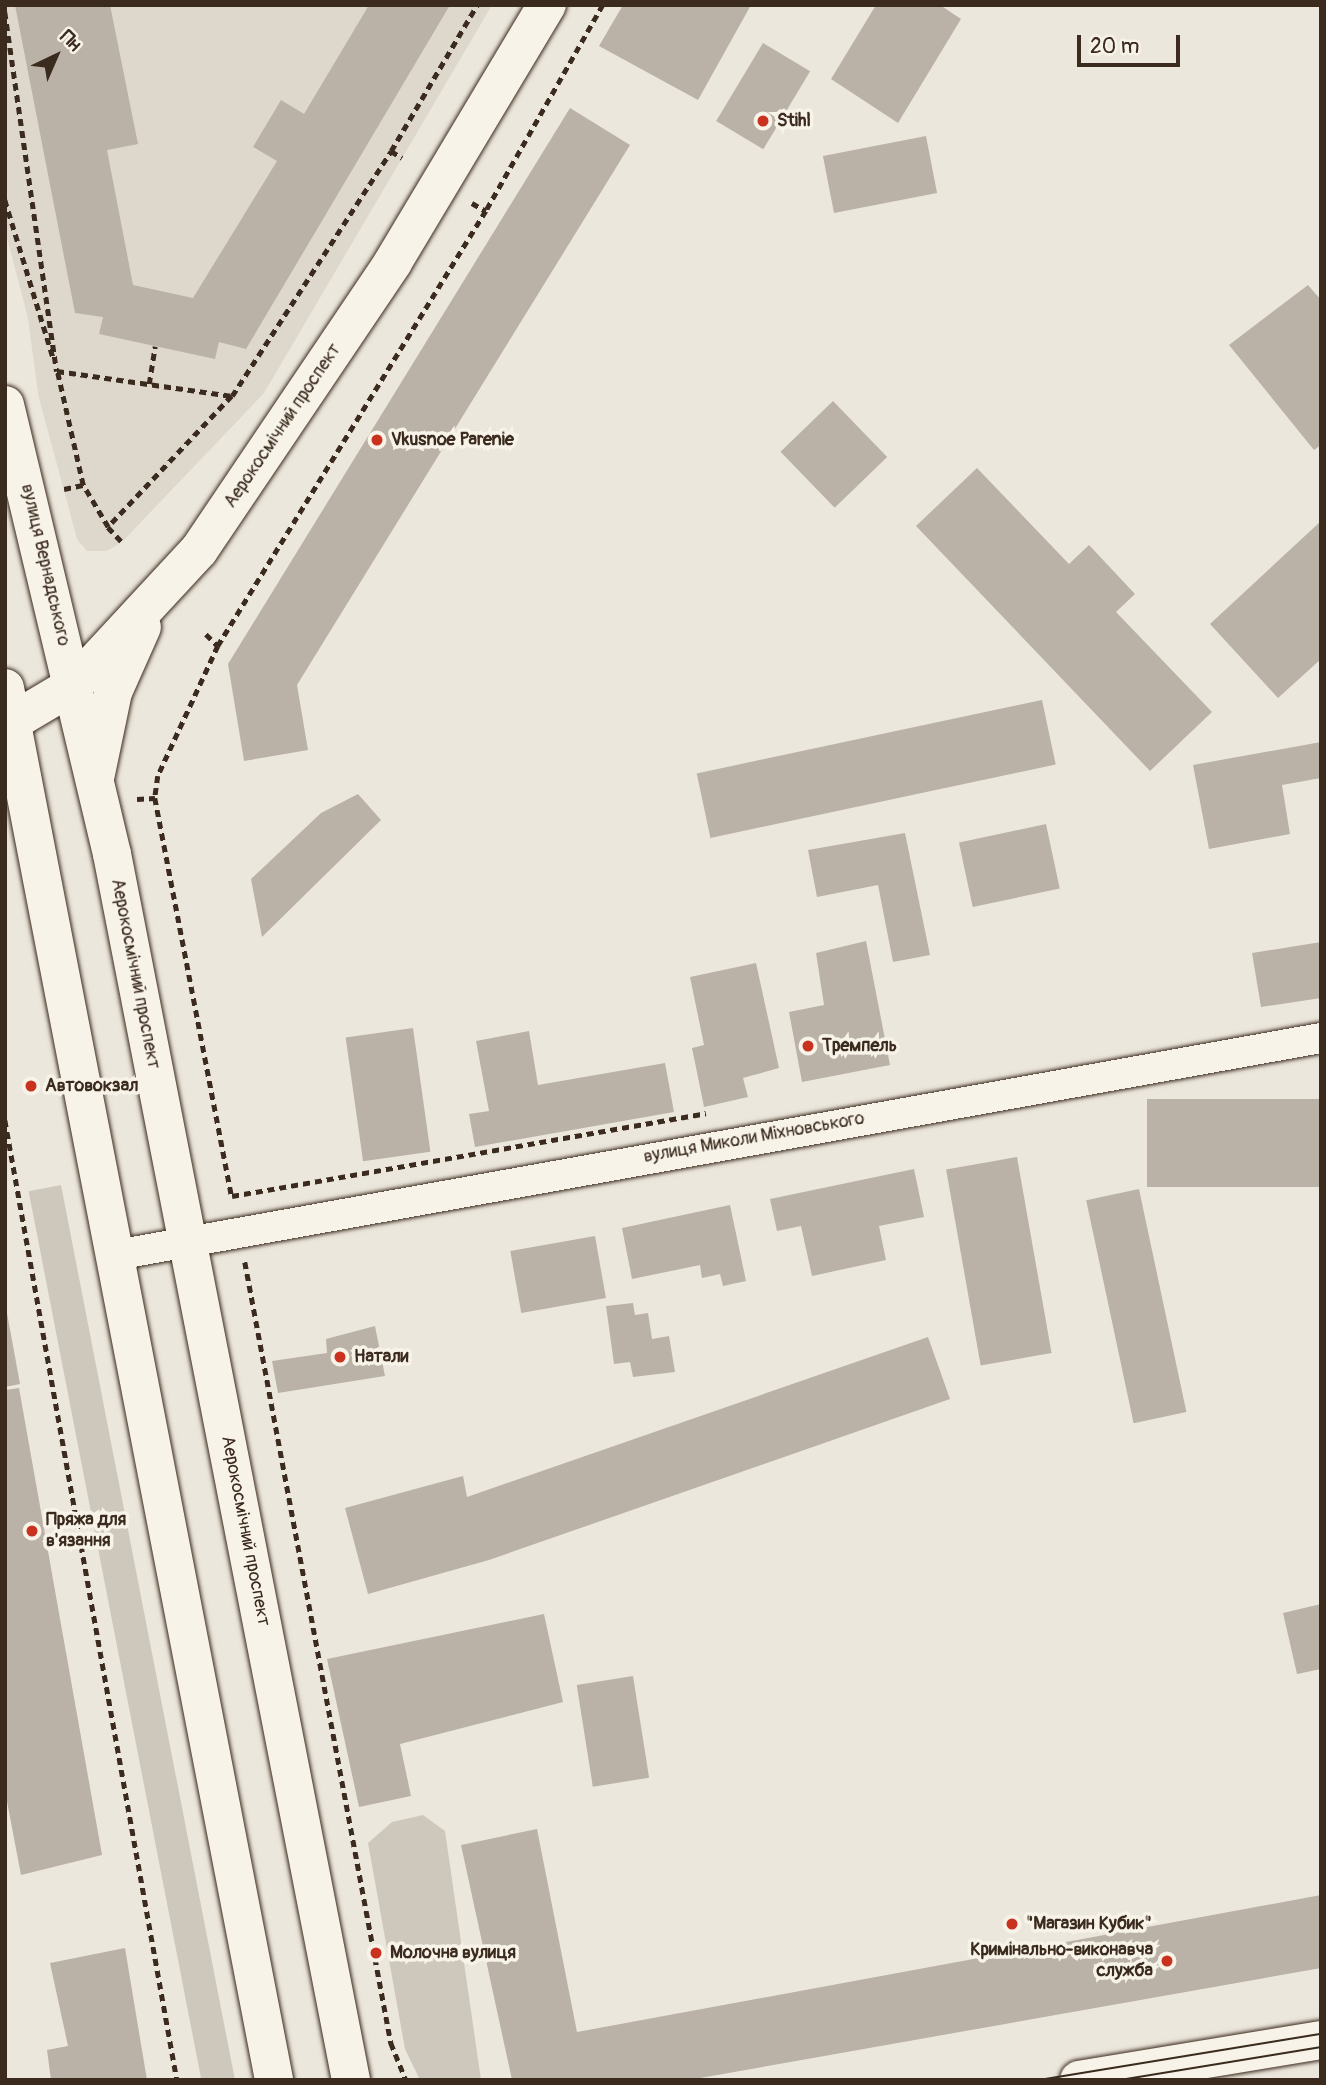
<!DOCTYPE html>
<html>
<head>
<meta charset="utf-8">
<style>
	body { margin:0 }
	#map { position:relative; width:1326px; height:2085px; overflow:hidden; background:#ece7dc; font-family:Pangolin,sans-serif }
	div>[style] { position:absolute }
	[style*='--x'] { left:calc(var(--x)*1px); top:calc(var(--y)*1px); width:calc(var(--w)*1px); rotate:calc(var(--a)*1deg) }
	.built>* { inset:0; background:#ddd7cc }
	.green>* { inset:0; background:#cec8bc; transform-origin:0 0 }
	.building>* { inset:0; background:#bab2a7; transform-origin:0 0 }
	.path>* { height:4.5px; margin-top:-2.25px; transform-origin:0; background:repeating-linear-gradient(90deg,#3b2a1e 0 7px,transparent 0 12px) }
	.roads { filter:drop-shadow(0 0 2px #3b2a1e) drop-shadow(0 0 2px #3b2a1e) }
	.street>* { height:30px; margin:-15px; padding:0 15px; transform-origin:15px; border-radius:15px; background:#f7f3e8 }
	.secondary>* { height:38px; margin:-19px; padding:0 19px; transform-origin:19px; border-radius:19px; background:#f7f3e8 }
	.primary>* { height:38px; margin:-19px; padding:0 19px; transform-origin:19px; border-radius:19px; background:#f7f3e8 }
	.tram>* { height:2px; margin:-1px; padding:0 1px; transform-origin:1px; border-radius:1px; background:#3b2a1e }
	.dots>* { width:19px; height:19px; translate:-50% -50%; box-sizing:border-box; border:4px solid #f7f3e8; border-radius:50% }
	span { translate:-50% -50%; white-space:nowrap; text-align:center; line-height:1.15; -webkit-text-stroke:7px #f7f3e8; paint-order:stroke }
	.poi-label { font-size:18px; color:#3b2a1e; font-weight:700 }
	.left { translate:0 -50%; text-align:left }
	.right { translate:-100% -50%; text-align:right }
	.street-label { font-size:18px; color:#3b2a1e }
	.frame { position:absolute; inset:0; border:7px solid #3b2a1e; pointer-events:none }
	.north { position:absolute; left:21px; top:21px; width:70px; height:70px; -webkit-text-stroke:5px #f7f3e8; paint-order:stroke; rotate:44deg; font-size:19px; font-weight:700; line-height:28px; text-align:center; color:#3b2a1e }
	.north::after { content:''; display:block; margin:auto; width:24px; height:32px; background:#3b2a1e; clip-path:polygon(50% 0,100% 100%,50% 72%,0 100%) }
	.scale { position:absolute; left:1077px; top:35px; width:103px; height:32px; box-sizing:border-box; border:4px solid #3b2a1e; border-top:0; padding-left:9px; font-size:21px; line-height:24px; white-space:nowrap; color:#3b2a1e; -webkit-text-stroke:5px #f7f3e8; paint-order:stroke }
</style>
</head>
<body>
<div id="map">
	<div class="built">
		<i style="clip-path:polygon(5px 5px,492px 5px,264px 393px,122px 542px,107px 551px,87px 551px,77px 539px,38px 394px,28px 318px,5px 230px)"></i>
	</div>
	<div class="green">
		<i style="left:61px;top:1185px;width:911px;height:33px;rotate:79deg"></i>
		<i style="clip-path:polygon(423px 1815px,445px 1831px,481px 2080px,420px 2080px,405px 2049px,368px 1843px,392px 1822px)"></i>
	</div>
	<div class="building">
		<i style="clip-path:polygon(15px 5px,110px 5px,138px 144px,107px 150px,133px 285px,193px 298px,277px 161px,253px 147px,281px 100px,304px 114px,369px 5px,450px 5px,246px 349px,219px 342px,215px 359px,99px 334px,103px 317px,75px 313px)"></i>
		<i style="clip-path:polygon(623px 5px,751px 5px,698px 100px,599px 46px)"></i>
		<i style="clip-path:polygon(876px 5px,940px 5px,961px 19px,898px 123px,831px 79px)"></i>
		<i style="left:763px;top:43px;width:55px;height:91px;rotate:31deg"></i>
		<i style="clip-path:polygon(570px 108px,630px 145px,297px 685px,308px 750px,244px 761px,228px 664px)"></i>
		<i style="left:926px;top:136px;width:58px;height:105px;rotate:79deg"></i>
		<i style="clip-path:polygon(1308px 285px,1321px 300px,1321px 445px,1314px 450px,1229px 345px)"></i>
		<i style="left:833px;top:401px;width:78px;height:73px;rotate:46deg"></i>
		<i style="clip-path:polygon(977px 468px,1069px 564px,1089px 545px,1135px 594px,1116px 612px,1212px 712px,1150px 771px,916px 526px)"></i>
		<i style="clip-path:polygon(1321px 521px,1321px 659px,1278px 698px,1210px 624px)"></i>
		<i style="left:1042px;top:700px;width:66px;height:353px;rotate:78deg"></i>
		<i style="clip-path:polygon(1321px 742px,1321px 778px,1282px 785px,1290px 834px,1209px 849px,1193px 765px)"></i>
		<i style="clip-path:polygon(358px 794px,381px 820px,262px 937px,251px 879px,321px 813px)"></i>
		<i style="left:1046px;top:824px;width:66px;height:89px;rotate:78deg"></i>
		<i style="clip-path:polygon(905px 833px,930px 955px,893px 962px,878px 885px,817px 897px,808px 850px)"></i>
		<i style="clip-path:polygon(866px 941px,890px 1065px,802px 1082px,789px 1012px,824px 1005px,816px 953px)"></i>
		<i style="clip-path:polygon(1321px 942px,1321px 998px,1261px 1007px,1252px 953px)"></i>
		<i style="clip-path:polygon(756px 963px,779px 1068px,743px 1078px,748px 1097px,704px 1107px,692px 1048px,704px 1045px,690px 977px)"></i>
		<i style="left:413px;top:1028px;width:125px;height:68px;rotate:82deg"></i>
		<i style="clip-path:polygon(529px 1031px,538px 1085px,665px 1063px,674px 1112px,475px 1147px,469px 1114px,489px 1111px,476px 1041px)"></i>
		<i style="left:1321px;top:1099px;width:88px;height:174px;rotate:90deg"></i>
		<i style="left:1017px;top:1157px;width:199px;height:72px;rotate:80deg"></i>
		<i style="clip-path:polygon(914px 1169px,924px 1217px,879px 1226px,886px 1260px,812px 1276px,801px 1226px,777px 1231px,770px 1199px)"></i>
		<i style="left:1139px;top:1189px;width:228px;height:54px;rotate:78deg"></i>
		<i style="clip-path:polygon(730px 1205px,746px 1281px,723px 1286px,720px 1274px,702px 1278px,700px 1265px,632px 1279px,622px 1228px)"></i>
		<i style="left:595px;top:1236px;width:63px;height:86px;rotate:80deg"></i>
		<i style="clip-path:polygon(5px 1302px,20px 1384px,5px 1387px)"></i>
		<i style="clip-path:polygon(633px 1303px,635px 1315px,648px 1313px,652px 1339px,669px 1336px,675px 1372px,633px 1377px,630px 1362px,614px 1364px,606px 1306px)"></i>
		<i style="clip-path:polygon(375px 1326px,385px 1376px,278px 1393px,272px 1361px,327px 1353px,326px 1339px)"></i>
		<i style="clip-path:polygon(928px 1337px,950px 1399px,489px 1560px,368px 1594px,345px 1508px,463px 1476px,467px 1497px)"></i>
		<i style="clip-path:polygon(19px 1388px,102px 1855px,21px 1875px,5px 1791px,5px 1390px)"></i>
		<i style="clip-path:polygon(1321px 1604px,1321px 1669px,1297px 1674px,1283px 1613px)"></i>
		<i style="clip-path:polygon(544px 1614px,563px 1702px,400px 1744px,411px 1796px,359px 1807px,327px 1659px)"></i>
		<i style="left:633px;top:1676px;width:103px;height:57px;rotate:81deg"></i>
		<i style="clip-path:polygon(537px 1829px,577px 2032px,1321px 1895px,1321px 1968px,689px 2080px,512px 2080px,461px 1845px)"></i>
		<i style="clip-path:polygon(125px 1948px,147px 2080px,51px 2080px,47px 2050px,68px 2046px,50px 1963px)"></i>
	</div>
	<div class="path">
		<i style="--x:603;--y:5;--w:237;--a:119.6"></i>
		<i style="--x:486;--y:211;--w:511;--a:121.64"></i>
		<i style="--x:218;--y:646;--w:143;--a:114.8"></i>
		<i style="--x:158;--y:776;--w:22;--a:98"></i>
		<i style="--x:155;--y:798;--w:405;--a:79.1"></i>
		<i style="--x:232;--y:1196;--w:481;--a:-9.9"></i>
		<i style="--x:5;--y:12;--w:363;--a:81.8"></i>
		<i style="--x:391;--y:151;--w:13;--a:32"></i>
		<i style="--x:5;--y:200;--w:164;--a:73"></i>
		<i style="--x:472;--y:203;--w:16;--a:30"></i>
		<i style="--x:149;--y:384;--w:38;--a:-81"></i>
		<i style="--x:232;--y:396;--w:180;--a:133.4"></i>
		<i style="--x:108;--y:527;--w:49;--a:-120.8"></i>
		<i style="--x:83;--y:485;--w:117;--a:-102.8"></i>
		<i style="--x:57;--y:371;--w:177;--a:8.1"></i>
		<i style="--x:232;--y:396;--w:292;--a:-57"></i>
		<i style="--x:391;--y:151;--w:169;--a:-59.5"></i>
		<i style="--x:64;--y:489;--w:19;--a:-12"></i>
		<i style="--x:108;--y:527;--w:21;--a:47"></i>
		<i style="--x:206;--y:634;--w:17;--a:45"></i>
		<i style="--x:137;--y:799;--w:18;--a:-3"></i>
		<i style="--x:5;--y:1120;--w:975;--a:79.84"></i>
		<i style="--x:245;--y:1262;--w:795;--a:79.41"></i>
		<i style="--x:391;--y:2043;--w:40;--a:68"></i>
	</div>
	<div class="roads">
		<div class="street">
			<i style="--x:116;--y:1255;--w:1224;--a:-10.21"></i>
		</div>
		<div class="secondary">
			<i style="--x:5;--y:726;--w:80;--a:-30.7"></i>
			<i style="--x:74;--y:685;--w:184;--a:-47.2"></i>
			<i style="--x:199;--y:550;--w:347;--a:-56"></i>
			<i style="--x:393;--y:262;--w:300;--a:-59.1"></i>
			<i style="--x:95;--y:778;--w:88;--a:-78.2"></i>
			<i style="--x:113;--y:692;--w:71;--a:-66"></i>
		</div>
		<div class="primary">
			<i style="--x:5;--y:405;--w:462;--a:76.6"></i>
			<i style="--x:112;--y:854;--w:1249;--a:78.97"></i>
			<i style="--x:5;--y:688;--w:1418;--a:79.06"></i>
			<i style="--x:1079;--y:2080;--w:245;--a:-9.4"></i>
		</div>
	</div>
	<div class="tram">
		<i style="--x:1039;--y:2080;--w:286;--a:-9.3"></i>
		<i style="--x:1120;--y:2080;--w:204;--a:-9.3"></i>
	</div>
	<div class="dots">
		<i style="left:763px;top:121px;background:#c8321e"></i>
		<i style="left:377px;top:440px;background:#c8321e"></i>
		<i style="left:808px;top:1046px;background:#c8321e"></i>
		<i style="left:31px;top:1086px;background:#c8321e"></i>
		<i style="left:340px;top:1357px;background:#c8321e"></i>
		<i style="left:32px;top:1531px;background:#c8321e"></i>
		<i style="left:1012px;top:1924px;background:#c8321e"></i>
		<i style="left:376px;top:1953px;background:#c8321e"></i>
		<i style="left:1167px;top:1961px;background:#c8321e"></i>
	</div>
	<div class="poi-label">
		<span class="left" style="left:777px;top:121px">Stihl</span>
		<span class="left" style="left:391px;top:440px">Vkusnoe Parenie</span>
		<span class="left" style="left:822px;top:1046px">Тремпель</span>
		<span class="left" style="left:45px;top:1086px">Автовокзал</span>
		<span class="left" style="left:354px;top:1357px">Натали</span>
		<span class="left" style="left:46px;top:1531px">Пряжа для<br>в'язання</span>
		<span class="left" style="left:1026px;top:1924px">"Магазин Кубик"</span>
		<span class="right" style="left:1153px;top:1961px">Кримінально-виконавча<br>служба</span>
		<span class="left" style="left:390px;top:1953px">Молочна вулиця</span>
	</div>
	<div class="street-label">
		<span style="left:283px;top:426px;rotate:-56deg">Аерокосмічний проспект</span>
		<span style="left:45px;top:565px;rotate:77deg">вулиця Вернадського</span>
		<span style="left:135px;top:974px;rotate:79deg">Аерокосмічний проспект</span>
		<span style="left:754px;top:1138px;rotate:-10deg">вулиця Миколи Міхновського</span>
		<span style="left:245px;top:1531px;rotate:79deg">Аерокосмічний проспект</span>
	</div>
	<div class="frame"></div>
	<div class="north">Пн</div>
	<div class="scale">20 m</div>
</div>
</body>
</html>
